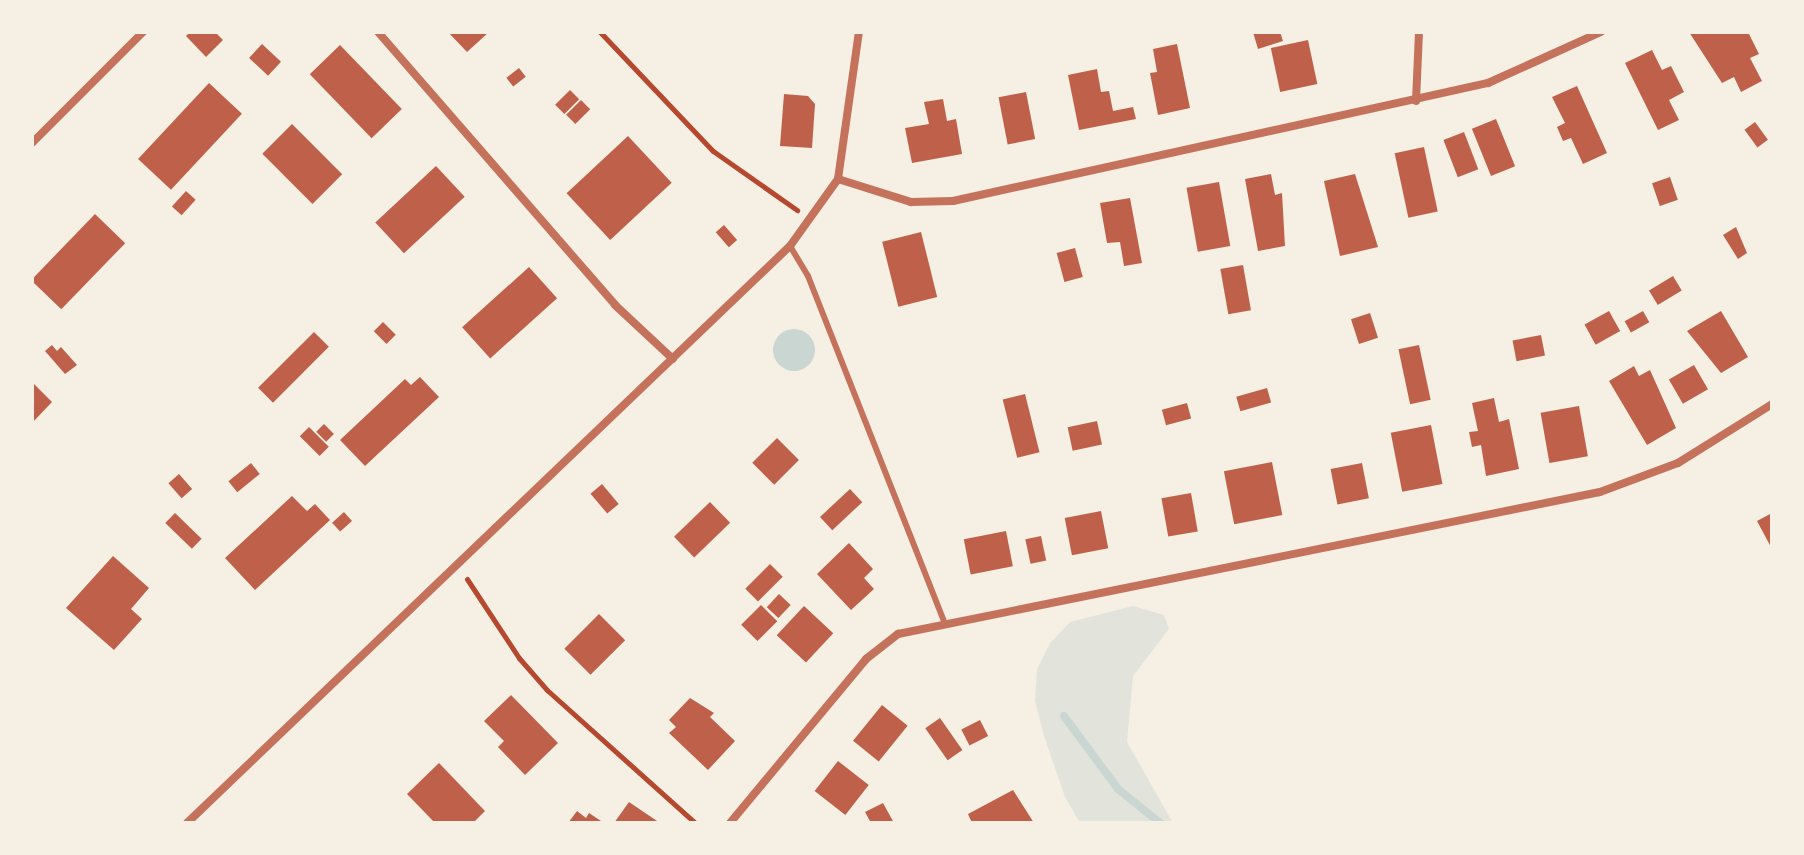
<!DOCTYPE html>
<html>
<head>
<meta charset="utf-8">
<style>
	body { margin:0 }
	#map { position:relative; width:1804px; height:855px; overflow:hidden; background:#f6efe4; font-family:"PT Sans Narrow",sans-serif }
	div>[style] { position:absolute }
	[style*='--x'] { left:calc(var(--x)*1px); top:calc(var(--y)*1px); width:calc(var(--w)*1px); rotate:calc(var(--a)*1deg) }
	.green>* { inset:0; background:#e2e4dc }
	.water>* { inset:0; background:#c9d6d2 }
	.round { border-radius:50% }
	.stream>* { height:8px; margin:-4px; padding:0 4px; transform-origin:4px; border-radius:4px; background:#c9d6d2 }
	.building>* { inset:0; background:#bf614a; transform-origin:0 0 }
	.path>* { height:5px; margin:-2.5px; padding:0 2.5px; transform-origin:2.5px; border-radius:2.5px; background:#b5482f }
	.service>* { height:6px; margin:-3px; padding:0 3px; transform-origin:3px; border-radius:3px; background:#c5725c }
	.minor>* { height:8px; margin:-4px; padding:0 4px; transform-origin:4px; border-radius:4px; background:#c5725c }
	span { translate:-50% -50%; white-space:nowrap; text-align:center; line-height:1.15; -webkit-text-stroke:7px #f6efe4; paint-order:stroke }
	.frame { position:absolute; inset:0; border:34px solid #f6efe4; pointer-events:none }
</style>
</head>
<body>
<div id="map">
	<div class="green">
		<i style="clip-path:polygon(1133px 606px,1164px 615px,1169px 629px,1133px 676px,1127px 742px,1173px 823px,1080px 823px,1065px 797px,1044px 736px,1035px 701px,1037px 669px,1050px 643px,1070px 622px)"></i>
	</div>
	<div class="water">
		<i class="round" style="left:773px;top:329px;width:42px;height:42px"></i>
	</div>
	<div class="stream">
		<i style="--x:1064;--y:716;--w:91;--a:53.5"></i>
		<i style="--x:1118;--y:789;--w:54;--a:39"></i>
	</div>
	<div class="building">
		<i style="clip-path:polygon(190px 32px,215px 32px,223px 40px,206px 57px,186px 36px)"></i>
		<i style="clip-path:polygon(448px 32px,489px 32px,467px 52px)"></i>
		<i style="clip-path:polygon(1253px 32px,1280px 32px,1283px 41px,1258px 49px)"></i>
		<i style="clip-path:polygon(1689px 32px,1748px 32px,1759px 54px,1750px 58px,1762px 81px,1741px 92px,1734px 77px,1722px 83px)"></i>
		<i style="left:1308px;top:40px;width:45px;height:38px;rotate:78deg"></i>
		<i style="left:262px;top:44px;width:26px;height:19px;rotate:43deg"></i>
		<i style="clip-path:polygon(1177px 44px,1190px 108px,1158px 115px,1150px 73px,1157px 72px,1153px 49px)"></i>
		<i style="left:340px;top:45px;width:89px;height:42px;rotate:46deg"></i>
		<i style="clip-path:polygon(1652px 50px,1662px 70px,1671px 66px,1684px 92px,1669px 100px,1679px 120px,1658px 130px,1625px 63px)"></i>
		<i style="left:519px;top:68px;width:11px;height:16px;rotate:52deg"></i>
		<i style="clip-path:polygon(1097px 69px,1101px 92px,1109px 91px,1113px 111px,1133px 107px,1136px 119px,1079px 130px,1068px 75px)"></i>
		<i style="left:209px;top:83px;width:45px;height:104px;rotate:43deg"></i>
		<i style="clip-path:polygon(1577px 86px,1607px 153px,1583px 164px,1571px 138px,1563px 141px,1557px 127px,1565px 123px,1552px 97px)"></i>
		<i style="left:570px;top:90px;width:13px;height:21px;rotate:45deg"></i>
		<i style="left:1026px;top:92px;width:48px;height:28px;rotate:79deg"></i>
		<i style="clip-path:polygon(784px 94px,808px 96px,815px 104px,812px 148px,780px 146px)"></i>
		<i style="clip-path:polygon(943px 99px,947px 121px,956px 119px,962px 154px,912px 163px,905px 128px,929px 124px,924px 102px)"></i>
		<i style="left:581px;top:100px;width:13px;height:21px;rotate:45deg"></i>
		<i style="left:1496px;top:119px;width:51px;height:26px;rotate:68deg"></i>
		<i style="left:1755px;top:122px;width:22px;height:13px;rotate:54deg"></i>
		<i style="left:292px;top:124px;width:71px;height:42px;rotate:45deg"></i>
		<i style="left:1464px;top:132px;width:40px;height:22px;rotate:69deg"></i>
		<i style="left:628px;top:136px;width:64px;height:84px;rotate:47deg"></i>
		<i style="left:1424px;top:147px;width:66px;height:30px;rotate:78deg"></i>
		<i style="left:436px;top:166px;width:42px;height:83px;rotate:47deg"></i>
		<i style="clip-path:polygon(1271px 174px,1275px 195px,1282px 193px,1285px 246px,1258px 251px,1245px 179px)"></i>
		<i style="clip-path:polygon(1355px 174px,1378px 247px,1340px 256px,1324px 181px)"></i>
		<i style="left:1670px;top:177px;width:24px;height:19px;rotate:71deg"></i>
		<i style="left:1219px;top:182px;width:65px;height:33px;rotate:80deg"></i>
		<i style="left:186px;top:191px;width:13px;height:21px;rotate:42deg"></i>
		<i style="clip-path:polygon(1130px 198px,1142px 263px,1124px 266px,1120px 242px,1107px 243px,1100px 203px)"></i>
		<i style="left:95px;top:214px;width:42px;height:92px;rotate:44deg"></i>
		<i style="left:724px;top:225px;width:20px;height:11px;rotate:49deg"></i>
		<i style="clip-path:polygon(1736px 227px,1747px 253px,1738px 259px,1723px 235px)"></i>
		<i style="left:921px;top:232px;width:67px;height:40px;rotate:76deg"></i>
		<i style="left:1075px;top:248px;width:30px;height:19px;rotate:75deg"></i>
		<i style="left:1243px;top:265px;width:46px;height:23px;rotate:80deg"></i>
		<i style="left:529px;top:267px;width:42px;height:90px;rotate:48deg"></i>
		<i style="left:1673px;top:276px;width:17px;height:28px;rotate:59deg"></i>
		<i style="left:1609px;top:311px;width:23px;height:28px;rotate:61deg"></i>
		<i style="left:1643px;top:311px;width:13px;height:21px;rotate:61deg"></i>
		<i style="clip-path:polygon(1721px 311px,1748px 357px,1721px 373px,1687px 331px)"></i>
		<i style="left:1370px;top:313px;width:26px;height:20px;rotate:72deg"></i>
		<i style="left:383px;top:322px;width:18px;height:13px;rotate:45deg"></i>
		<i style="left:314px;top:332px;width:21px;height:79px;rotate:45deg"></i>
		<i style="left:1541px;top:335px;width:21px;height:29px;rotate:79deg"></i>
		<i style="clip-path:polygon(52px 345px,57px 351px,61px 347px,77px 365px,65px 374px,45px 351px)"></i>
		<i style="left:1419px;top:345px;width:56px;height:21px;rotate:78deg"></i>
		<i style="left:1694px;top:365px;width:28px;height:29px;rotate:60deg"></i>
		<i style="clip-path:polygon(1634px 366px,1639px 376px,1650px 370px,1676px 428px,1647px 445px,1609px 381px)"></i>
		<i style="clip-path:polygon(420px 377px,439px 397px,365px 466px,340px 440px,405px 379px,411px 385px)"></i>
		<i style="clip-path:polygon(34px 384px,52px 402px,32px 423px,32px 385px)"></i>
		<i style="left:1267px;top:388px;width:15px;height:32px;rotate:74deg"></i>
		<i style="left:1025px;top:394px;width:60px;height:23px;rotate:76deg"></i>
		<i style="clip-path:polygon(1494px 398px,1499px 422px,1509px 419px,1519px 469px,1486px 476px,1481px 445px,1472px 447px,1469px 432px,1478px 431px,1472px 403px)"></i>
		<i style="left:1187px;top:403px;width:16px;height:26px;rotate:75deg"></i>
		<i style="left:1579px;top:406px;width:51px;height:39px;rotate:80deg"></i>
		<i style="left:1097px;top:421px;width:24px;height:30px;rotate:78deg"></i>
		<i style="left:324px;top:424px;width:14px;height:11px;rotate:45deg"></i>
		<i style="left:1431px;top:425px;width:60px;height:41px;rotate:79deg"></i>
		<i style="left:309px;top:427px;width:28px;height:13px;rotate:45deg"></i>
		<i style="left:777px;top:438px;width:31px;height:35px;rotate:45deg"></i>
		<i style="left:1272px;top:462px;width:54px;height:49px;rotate:79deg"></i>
		<i style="left:251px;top:463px;width:14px;height:29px;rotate:51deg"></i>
		<i style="left:1362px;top:463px;width:36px;height:32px;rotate:79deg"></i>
		<i style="left:179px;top:474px;width:20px;height:14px;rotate:49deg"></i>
		<i style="left:602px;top:484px;width:26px;height:15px;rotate:50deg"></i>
		<i style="left:850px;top:489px;width:18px;height:41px;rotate:47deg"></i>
		<i style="left:1191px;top:493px;width:39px;height:30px;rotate:80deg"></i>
		<i style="clip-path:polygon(292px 496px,307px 511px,315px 504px,330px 520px,255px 590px,225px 558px)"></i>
		<i style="left:710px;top:502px;width:29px;height:50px;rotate:46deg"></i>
		<i style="left:1101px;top:511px;width:38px;height:37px;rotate:79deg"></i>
		<i style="left:344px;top:512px;width:12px;height:16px;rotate:48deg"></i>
		<i style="left:175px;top:513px;width:37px;height:14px;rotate:44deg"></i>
		<i style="clip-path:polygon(1772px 513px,1772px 549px,1757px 521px)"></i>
		<i style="left:1006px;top:531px;width:36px;height:43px;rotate:79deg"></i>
		<i style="left:1041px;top:536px;width:25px;height:16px;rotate:78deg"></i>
		<i style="clip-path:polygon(849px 543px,873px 569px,864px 578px,874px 589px,851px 610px,817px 574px)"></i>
		<i style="clip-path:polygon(113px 556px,149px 588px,131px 609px,142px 619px,114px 650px,66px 608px)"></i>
		<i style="left:770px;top:564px;width:18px;height:35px;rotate:45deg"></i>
		<i style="left:779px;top:594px;width:16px;height:18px;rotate:43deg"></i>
		<i style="left:761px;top:605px;width:23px;height:28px;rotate:45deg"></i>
		<i style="left:804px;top:606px;width:40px;height:40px;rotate:43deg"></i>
		<i style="left:599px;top:614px;width:37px;height:49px;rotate:45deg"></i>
		<i style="clip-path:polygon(511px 695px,558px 743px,525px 775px,498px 747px,504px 741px,484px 721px)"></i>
		<i style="clip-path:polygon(690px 698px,714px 713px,710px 717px,735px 741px,708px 770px,669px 733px,676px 727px,669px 720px)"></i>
		<i style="left:882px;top:705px;width:33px;height:46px;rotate:39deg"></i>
		<i style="left:940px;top:718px;width:39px;height:18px;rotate:55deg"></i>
		<i style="left:980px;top:720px;width:18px;height:21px;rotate:63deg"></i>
		<i style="left:838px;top:761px;width:39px;height:38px;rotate:38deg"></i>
		<i style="clip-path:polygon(439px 763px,485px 811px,473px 823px,435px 823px,407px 794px)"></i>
		<i style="clip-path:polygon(1013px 790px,1034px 823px,972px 823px,968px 814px)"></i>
		<i style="clip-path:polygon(629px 802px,660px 823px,614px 823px)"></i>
		<i style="clip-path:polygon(883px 803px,894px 823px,871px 823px,865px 812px)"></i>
		<i style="clip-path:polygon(577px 811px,586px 818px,589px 813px,604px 823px,568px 823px)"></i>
	</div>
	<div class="path">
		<i style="--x:600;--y:32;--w:164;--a:46.5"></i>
		<i style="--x:713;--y:151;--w:103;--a:35.1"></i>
		<i style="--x:467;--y:579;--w:95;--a:56.6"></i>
		<i style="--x:519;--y:658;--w:43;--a:48.8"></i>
		<i style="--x:547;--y:690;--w:199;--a:41.9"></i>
	</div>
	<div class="service">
		<i style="--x:790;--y:246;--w:35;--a:59"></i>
		<i style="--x:808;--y:276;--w:374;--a:68.5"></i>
	</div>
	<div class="minor">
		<i style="--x:378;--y:32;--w:362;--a:49"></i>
		<i style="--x:615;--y:305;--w:79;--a:43"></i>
		<i style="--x:1416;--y:101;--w:69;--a:-87.5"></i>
		<i style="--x:32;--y:143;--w:157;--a:-45"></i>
		<i style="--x:838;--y:179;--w:77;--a:17.5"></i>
		<i style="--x:911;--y:202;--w:42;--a:-1.4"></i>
		<i style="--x:953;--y:201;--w:548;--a:-12.44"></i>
		<i style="--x:1488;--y:83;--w:124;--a:-24.3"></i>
		<i style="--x:187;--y:823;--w:835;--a:-43.74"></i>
		<i style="--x:790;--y:246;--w:82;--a:-54.4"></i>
		<i style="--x:838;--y:179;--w:148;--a:-81.9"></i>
		<i style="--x:730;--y:823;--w:213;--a:-50.3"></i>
		<i style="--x:866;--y:659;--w:41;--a:-38"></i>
		<i style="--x:898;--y:634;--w:716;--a:-11.44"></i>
		<i style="--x:1600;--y:492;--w:83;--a:-20.4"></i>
		<i style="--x:1678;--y:463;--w:111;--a:-32.1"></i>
	</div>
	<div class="frame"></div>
</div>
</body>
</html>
